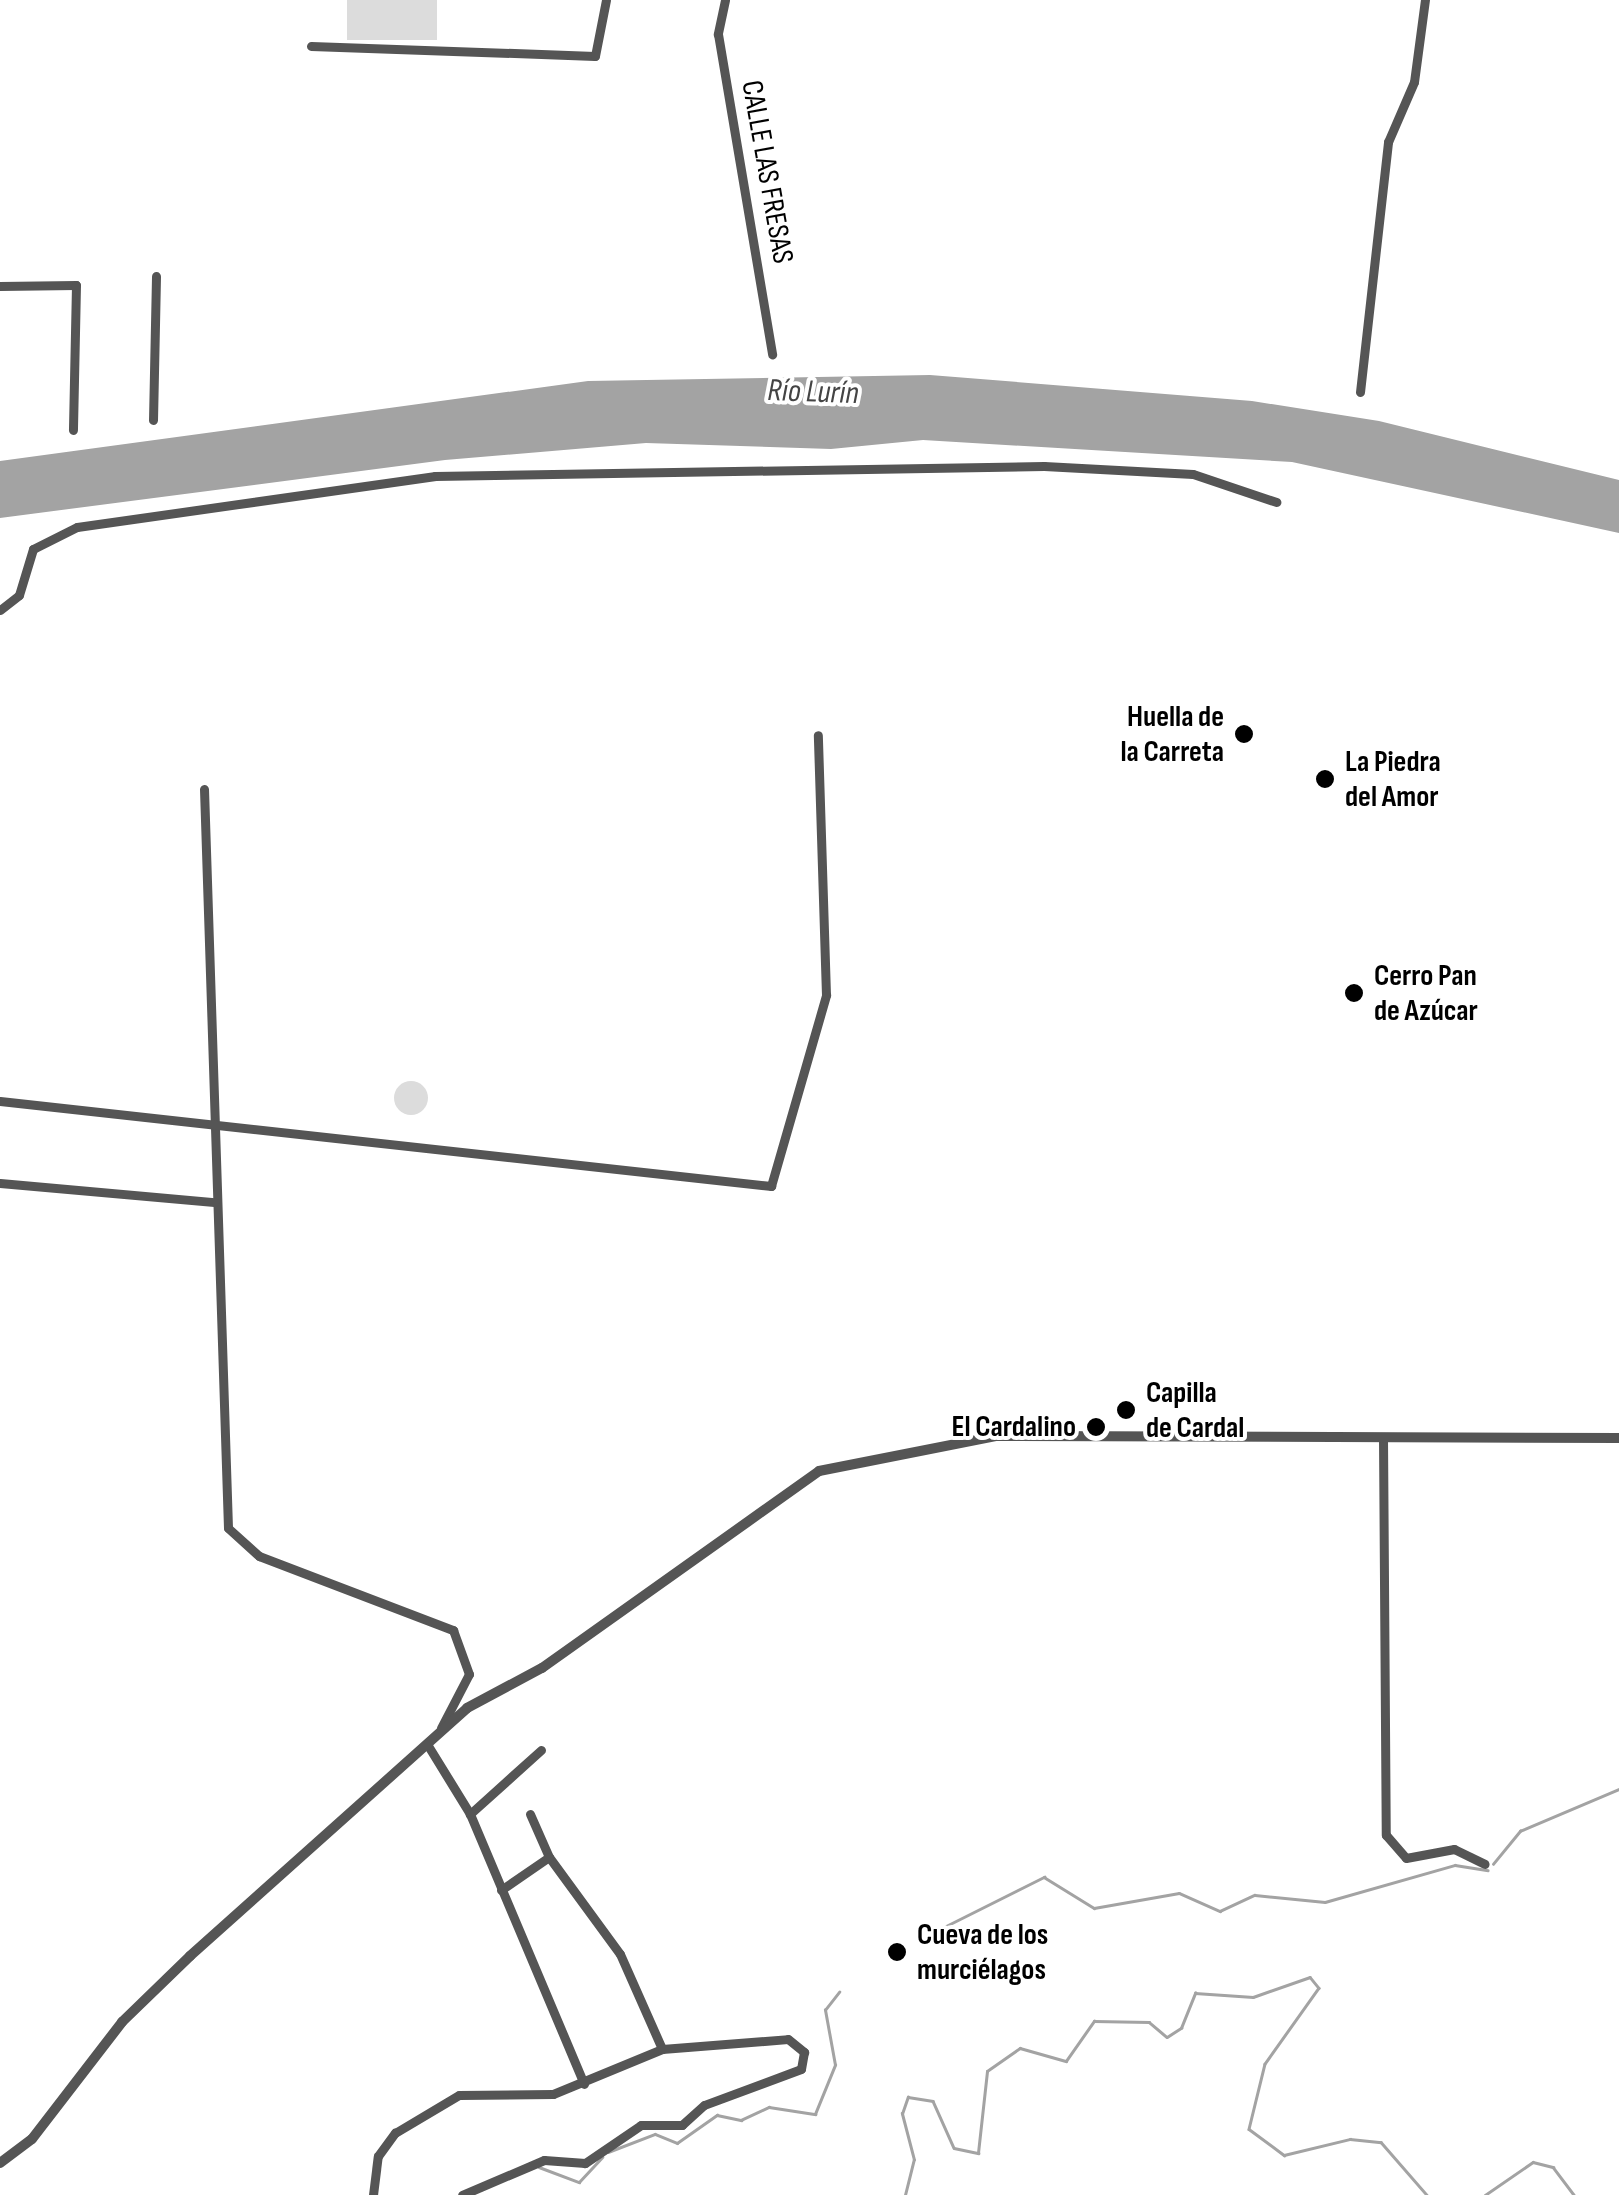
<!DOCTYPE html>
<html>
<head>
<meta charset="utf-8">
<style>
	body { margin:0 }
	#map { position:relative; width:1619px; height:2195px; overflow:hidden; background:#fff; font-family:"Sofia Sans Condensed",sans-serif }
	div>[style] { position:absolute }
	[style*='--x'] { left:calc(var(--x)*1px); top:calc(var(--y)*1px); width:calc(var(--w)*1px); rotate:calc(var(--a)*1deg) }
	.green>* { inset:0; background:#dcdcdc; transform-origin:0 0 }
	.round { border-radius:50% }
	.water>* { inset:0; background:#a3a3a3 }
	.stream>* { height:2.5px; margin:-1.25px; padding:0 1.25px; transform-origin:1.25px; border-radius:1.25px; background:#a3a3a3 }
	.minor>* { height:9px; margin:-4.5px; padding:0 4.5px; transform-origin:4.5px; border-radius:4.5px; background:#555 }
	.tertiary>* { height:10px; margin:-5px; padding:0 5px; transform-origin:5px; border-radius:5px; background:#555 }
	.dots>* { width:28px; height:28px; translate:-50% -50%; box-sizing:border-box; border:5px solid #fff; border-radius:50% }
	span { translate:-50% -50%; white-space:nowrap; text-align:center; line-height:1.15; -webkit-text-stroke:8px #fff; paint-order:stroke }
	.street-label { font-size:30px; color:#000 }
	.poi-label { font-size:30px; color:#000; font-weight:700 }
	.right { translate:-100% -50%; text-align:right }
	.left { translate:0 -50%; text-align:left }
	.water-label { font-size:32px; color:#444; font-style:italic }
</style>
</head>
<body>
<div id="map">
	<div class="green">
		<i style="left:347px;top:0;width:90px;height:40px"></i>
		<i class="round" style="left:394px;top:1081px;width:34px;height:34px"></i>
	</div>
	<div class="water">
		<i style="clip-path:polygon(930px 375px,1252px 401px,1379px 421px,1619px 480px,1619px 533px,1292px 462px,923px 440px,831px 449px,646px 443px,445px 460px,0 518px,0 461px,588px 381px)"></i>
	</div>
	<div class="stream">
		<i style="--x:1493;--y:1864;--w:43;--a:-50.7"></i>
		<i style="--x:1520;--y:1831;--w:108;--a:-23"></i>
		<i style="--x:938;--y:1930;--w:119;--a:-26.6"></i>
		<i style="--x:1044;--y:1877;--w:59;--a:31.8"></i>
		<i style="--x:1094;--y:1908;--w:86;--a:-10"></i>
		<i style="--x:1179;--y:1893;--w:45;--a:23.7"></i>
		<i style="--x:1220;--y:1911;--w:38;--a:-25"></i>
		<i style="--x:1255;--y:1895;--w:70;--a:5.7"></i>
		<i style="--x:1325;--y:1902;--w:135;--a:-15.9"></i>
		<i style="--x:1455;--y:1865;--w:33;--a:9"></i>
		<i style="--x:608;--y:2152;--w:50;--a:-21"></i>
		<i style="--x:655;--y:2134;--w:24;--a:22"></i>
		<i style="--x:677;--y:2143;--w:49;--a:-35"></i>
		<i style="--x:717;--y:2115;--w:25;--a:12"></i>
		<i style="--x:741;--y:2120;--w:31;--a:-25"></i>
		<i style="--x:769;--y:2107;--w:47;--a:8.7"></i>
		<i style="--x:815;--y:2114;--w:53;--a:-67.8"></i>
		<i style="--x:835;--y:2065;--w:56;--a:-100.3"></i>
		<i style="--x:825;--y:2010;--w:23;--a:-52"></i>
		<i style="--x:539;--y:2167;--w:43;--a:20.6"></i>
		<i style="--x:579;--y:2182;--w:34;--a:-47"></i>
		<i style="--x:905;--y:2195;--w:36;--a:-76"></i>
		<i style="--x:914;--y:2160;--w:48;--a:-104.6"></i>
		<i style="--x:902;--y:2114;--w:18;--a:-71"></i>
		<i style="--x:908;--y:2097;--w:25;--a:9"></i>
		<i style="--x:933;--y:2101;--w:51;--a:65.9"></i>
		<i style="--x:954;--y:2148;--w:25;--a:12"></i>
		<i style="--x:978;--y:2153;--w:82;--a:-83.7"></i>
		<i style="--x:987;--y:2071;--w:40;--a:-34.9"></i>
		<i style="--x:1020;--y:2048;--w:48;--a:15.8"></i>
		<i style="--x:1066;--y:2061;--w:49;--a:-55"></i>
		<i style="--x:1094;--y:2021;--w:55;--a:1"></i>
		<i style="--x:1149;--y:2022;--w:23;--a:40"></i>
		<i style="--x:1167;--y:2037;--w:17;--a:-33"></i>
		<i style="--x:1181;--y:2028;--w:38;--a:-68"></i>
		<i style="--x:1195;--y:1993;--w:58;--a:3.9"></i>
		<i style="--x:1253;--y:1997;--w:60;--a:-19.3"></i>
		<i style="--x:1310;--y:1977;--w:14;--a:51"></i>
		<i style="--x:1319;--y:1988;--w:93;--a:125.4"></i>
		<i style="--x:1265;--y:2064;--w:67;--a:103.8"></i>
		<i style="--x:1249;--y:2129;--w:44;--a:36.6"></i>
		<i style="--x:1284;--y:2155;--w:68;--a:-13.6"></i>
		<i style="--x:1350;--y:2139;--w:31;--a:6"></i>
		<i style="--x:1381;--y:2142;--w:70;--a:49"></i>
		<i style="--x:1485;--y:2195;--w:58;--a:-34.5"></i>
		<i style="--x:1533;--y:2162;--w:21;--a:14"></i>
		<i style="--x:1553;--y:2167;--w:35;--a:53"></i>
	</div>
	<div class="minor">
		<i style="--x:725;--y:0;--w:35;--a:102"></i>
		<i style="--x:718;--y:34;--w:325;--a:80.4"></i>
		<i style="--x:311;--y:46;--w:284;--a:2"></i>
		<i style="--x:595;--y:56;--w:57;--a:-78.9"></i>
		<i style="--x:0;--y:286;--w:76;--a:-0.8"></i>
		<i style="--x:76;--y:285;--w:145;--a:91.2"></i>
		<i style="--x:1360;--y:392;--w:252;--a:-83.6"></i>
		<i style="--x:1388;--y:142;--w:65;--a:-66.6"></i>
		<i style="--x:1414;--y:82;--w:83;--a:-82.4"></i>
		<i style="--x:153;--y:420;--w:144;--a:-88.8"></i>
		<i style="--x:0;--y:610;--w:24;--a:-38"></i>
		<i style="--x:19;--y:595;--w:48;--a:-73.1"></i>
		<i style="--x:33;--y:549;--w:49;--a:-26.6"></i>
		<i style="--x:77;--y:527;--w:362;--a:-8.1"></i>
		<i style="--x:435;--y:476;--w:609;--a:-0.94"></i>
		<i style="--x:1044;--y:466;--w:149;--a:3.1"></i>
		<i style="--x:1193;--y:474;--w:88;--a:18.6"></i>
		<i style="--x:204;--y:789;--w:739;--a:88.14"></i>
		<i style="--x:228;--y:1528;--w:42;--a:42.1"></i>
		<i style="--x:259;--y:1556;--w:208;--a:20.9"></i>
		<i style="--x:453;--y:1630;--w:47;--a:70"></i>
		<i style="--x:469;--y:1674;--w:61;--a:117.4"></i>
		<i style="--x:0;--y:1101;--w:776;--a:6.29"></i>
		<i style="--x:771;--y:1186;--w:199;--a:-73.9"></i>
		<i style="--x:826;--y:995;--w:260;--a:-91.8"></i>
		<i style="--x:0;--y:1183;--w:215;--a:5.1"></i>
		<i style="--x:1383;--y:1438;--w:397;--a:89.6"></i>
		<i style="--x:1386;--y:1835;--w:30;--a:49"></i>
		<i style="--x:1406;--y:1858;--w:49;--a:-10.6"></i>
		<i style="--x:1454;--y:1849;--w:34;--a:26"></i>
		<i style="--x:427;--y:1744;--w:82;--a:58.4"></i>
		<i style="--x:541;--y:1750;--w:96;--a:138"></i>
		<i style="--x:470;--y:1814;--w:293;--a:67.1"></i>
		<i style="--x:530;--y:1814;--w:47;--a:66.2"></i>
		<i style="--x:549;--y:1857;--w:120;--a:53.8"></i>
		<i style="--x:620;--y:1954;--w:104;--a:66.1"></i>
		<i style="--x:501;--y:1890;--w:58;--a:-34.5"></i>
		<i style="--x:373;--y:2195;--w:39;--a:-83"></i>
		<i style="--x:378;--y:2156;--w:29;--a:-54"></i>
		<i style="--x:395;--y:2133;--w:74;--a:-30.7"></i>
		<i style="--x:459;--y:2095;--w:94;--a:-0.6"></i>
		<i style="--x:553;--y:2094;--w:118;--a:-22.4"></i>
		<i style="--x:662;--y:2049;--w:126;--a:-4.5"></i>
		<i style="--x:788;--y:2039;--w:21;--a:39"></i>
		<i style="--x:804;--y:2052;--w:17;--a:100"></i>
		<i style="--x:801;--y:2069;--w:103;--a:159.6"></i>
		<i style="--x:704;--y:2105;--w:30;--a:138"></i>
		<i style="--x:682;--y:2125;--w:41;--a:180"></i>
		<i style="--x:641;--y:2125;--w:68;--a:145.8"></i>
		<i style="--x:585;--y:2163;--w:41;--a:-175.8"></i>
		<i style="--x:544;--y:2160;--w:89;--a:156.9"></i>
	</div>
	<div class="tertiary">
		<i style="--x:0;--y:2163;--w:40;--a:-37"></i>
		<i style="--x:32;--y:2139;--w:148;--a:-52.4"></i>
		<i style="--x:122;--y:2022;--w:95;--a:-44.1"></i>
		<i style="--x:190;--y:1956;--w:372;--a:-41.8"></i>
		<i style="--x:467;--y:1708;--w:85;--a:-28.1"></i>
		<i style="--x:542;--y:1668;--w:340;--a:-35.4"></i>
		<i style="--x:819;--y:1471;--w:180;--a:-11.2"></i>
		<i style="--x:996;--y:1436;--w:623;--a:0.18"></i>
	</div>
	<div class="dots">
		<i style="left:1244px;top:734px;background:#000"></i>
		<i style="left:1325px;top:779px;background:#000"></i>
		<i style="left:1354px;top:993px;background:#000"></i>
		<i style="left:1126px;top:1410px;background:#000"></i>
		<i style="left:1096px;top:1427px;background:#000"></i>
		<i style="left:897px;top:1952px;background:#000"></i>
	</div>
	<div class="street-label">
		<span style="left:767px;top:172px;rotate:80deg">CALLE LAS FRESAS</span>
	</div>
	<div class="poi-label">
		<span class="right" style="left:1224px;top:734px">Huella de<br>la Carreta</span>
		<span class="left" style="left:1345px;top:779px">La Piedra<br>del Amor</span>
		<span class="left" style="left:1374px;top:993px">Cerro Pan<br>de Azúcar</span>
		<span class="left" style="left:1146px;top:1410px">Capilla<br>de Cardal</span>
		<span class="right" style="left:1076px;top:1427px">El Cardalino</span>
		<span class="left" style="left:917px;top:1952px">Cueva de los<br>murciélagos</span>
	</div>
	<div class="water-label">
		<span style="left:813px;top:393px;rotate:2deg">Río Lurín</span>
	</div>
</div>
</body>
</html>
